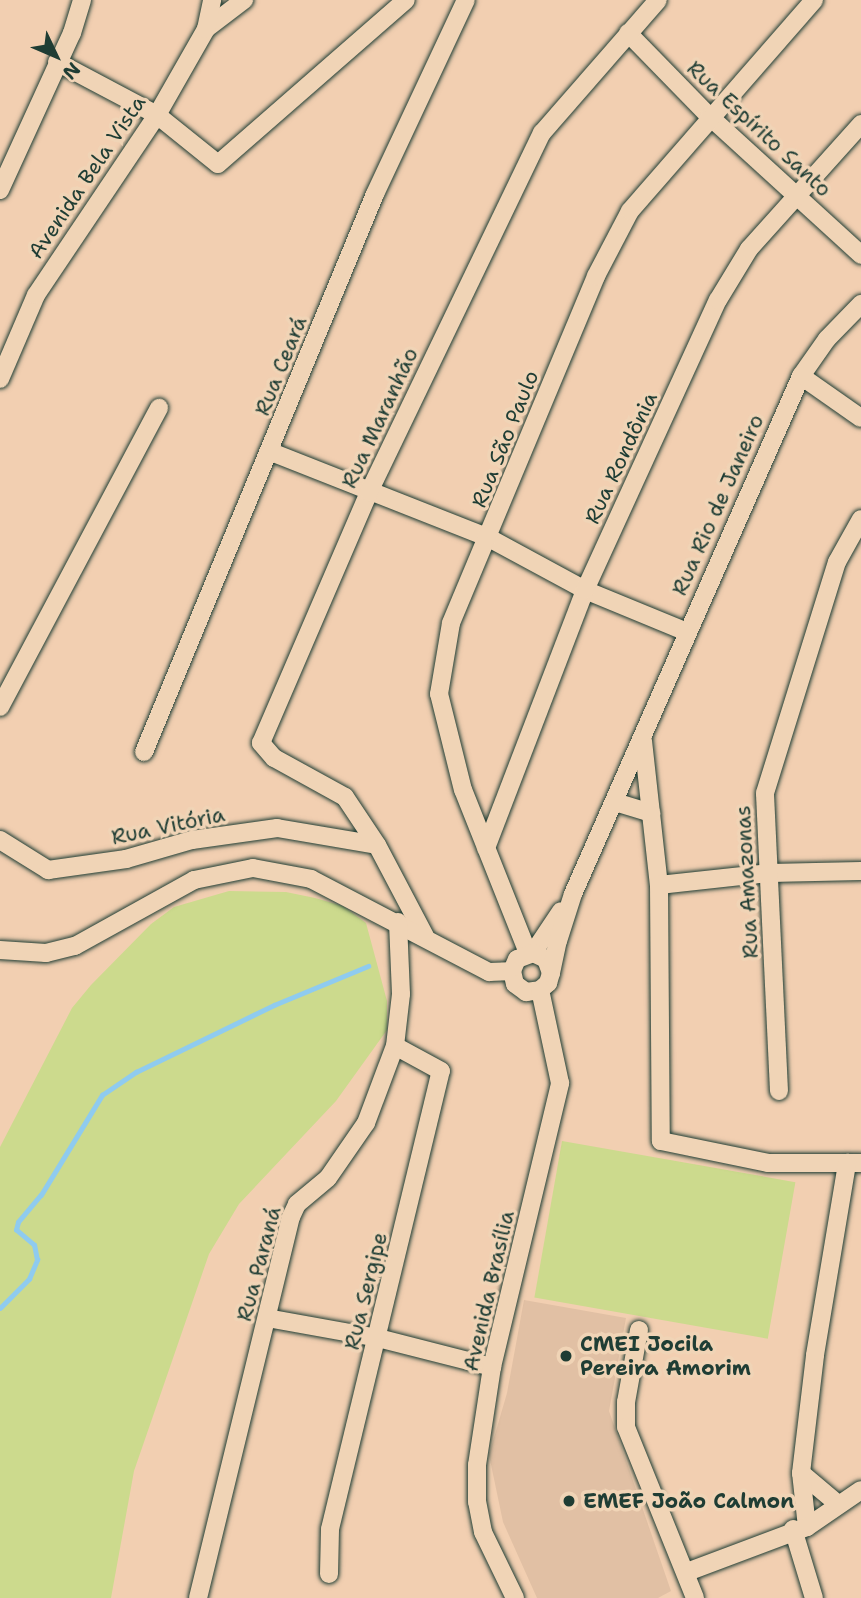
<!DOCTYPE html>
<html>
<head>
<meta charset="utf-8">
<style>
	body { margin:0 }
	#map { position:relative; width:861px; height:1598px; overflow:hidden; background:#f2cfb1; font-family:"Shantell Sans",sans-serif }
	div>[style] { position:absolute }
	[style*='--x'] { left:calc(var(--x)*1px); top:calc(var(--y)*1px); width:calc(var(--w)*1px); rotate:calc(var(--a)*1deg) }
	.built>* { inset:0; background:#e1c0a4 }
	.green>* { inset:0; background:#ccda8d; transform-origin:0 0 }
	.stream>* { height:4.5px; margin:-2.25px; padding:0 2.25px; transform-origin:2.25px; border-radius:2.25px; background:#8fcbef }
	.roads { filter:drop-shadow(0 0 2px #1f3d34) drop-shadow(0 0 2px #1f3d34) }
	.minor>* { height:18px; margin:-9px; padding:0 9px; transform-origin:9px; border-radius:9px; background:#f0d4b6 }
	.dots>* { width:19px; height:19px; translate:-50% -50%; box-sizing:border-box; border:4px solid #f0d4b6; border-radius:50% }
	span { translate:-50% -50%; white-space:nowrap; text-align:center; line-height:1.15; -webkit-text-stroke:7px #f0d4b6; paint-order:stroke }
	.street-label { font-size:21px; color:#1f3d34 }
	.poi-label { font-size:21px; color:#1f3d34; font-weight:700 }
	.left { translate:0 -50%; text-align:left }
	.north { position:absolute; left:21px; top:21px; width:70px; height:70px; -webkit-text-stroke:5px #f0d4b6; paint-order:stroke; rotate:134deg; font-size:19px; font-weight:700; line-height:28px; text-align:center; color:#1f3d34 }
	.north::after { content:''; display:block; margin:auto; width:24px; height:32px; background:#1f3d34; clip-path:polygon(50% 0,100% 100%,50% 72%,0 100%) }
</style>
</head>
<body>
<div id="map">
	<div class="built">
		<i style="clip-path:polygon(524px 1300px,626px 1318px,609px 1411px,671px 1591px,658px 1598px,537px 1598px,503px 1522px,489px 1455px,507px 1393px)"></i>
	</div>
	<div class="green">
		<i style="clip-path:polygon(229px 891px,286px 892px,315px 898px,343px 906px,366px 923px,387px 1001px,387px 1030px,336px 1101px,239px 1204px,209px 1254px,134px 1471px,111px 1598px,0 1598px,0 1147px,72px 1008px,91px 985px,151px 924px,174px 907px)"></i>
		<i style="left:562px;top:1141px;width:237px;height:159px;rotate:10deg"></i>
	</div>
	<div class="stream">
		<i style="--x:0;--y:1308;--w:41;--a:-45"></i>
		<i style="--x:29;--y:1279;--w:21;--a:-67"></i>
		<i style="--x:37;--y:1260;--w:15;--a:-101"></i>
		<i style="--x:34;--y:1245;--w:23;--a:-140"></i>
		<i style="--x:16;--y:1230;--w:8;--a:-76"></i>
		<i style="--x:18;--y:1222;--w:35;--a:-50"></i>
		<i style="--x:41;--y:1195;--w:117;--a:-58.6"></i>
		<i style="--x:102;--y:1095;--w:41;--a:-34.1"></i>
		<i style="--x:136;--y:1072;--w:153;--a:-25.9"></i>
		<i style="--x:274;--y:1005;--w:102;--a:-22.5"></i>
	</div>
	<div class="roads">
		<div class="minor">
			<i style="--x:206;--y:29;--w:48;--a:-37.3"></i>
			<i style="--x:628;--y:33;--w:116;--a:45.7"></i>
			<i style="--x:709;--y:116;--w:206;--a:42.4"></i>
			<i style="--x:57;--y:62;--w:113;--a:27.9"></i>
			<i style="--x:157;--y:115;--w:78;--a:38.8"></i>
			<i style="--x:218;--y:164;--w:249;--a:-41.1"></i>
			<i style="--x:0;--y:190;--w:173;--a:-65.4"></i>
			<i style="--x:72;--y:33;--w:34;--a:-73"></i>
			<i style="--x:801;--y:376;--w:73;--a:35"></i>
			<i style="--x:0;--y:379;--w:91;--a:-66.8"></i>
			<i style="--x:36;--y:295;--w:217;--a:-56.1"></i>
			<i style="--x:157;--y:115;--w:99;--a:-60.3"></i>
			<i style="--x:206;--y:29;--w:30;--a:-78"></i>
			<i style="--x:271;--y:452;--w:234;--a:21.5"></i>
			<i style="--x:489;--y:538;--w:109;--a:28.4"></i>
			<i style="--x:585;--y:590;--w:110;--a:22.4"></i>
			<i style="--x:0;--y:707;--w:339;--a:-62"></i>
			<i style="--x:643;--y:741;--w:145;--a:83.7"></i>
			<i style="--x:659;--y:885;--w:256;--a:89.6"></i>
			<i style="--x:661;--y:1141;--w:109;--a:11.6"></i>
			<i style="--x:768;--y:1163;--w:93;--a:0"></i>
			<i style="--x:144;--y:752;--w:604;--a:-67.51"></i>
			<i style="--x:375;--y:194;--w:214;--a:-64.9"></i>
			<i style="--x:615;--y:802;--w:38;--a:17"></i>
			<i style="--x:0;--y:840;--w:57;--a:32"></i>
			<i style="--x:48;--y:870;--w:79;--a:-8"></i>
			<i style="--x:126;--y:859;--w:69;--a:-16.1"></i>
			<i style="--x:192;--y:840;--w:86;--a:-8"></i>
			<i style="--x:277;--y:828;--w:101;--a:9.6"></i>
			<i style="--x:377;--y:845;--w:103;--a:62.2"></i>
			<i style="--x:377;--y:845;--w:58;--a:-123.7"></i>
			<i style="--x:345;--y:797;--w:81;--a:-151.2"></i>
			<i style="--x:274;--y:758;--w:20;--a:-131"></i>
			<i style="--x:261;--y:743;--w:273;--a:-66.7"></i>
			<i style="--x:369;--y:492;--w:399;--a:-64.3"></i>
			<i style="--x:542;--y:133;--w:176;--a:-48.9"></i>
			<i style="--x:486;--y:848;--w:276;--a:-69"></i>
			<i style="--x:585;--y:590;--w:319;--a:-65.4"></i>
			<i style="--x:718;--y:300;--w:60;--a:-58.7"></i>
			<i style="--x:749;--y:249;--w:168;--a:-48.1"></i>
			<i style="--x:659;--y:885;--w:112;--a:-6.2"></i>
			<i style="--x:770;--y:873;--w:91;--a:-1.3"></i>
			<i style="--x:0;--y:950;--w:46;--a:3.7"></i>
			<i style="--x:46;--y:953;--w:30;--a:-14"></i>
			<i style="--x:75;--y:946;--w:136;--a:-29"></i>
			<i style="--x:194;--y:880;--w:60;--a:-11.5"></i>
			<i style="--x:253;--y:868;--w:59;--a:10.7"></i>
			<i style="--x:311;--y:879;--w:201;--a:27.6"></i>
			<i style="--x:489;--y:972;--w:23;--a:-2"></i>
			<i style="--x:528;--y:953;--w:175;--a:-111.7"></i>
			<i style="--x:463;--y:790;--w:99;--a:-104"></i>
			<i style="--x:439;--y:694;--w:72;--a:-80.4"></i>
			<i style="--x:451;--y:623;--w:376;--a:-67.3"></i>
			<i style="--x:596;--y:276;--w:73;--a:-62.4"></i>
			<i style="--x:630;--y:211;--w:280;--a:-48.9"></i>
			<i style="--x:533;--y:953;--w:50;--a:-56.3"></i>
			<i style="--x:551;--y:973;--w:15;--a:-110"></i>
			<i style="--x:546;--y:959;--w:14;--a:-155"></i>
			<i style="--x:533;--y:953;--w:17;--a:159"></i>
			<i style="--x:517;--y:959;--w:13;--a:113"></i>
			<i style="--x:512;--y:971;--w:13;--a:77"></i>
			<i style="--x:515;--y:984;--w:14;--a:36"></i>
			<i style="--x:526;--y:992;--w:14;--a:-8"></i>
			<i style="--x:540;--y:990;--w:11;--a:-41"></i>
			<i style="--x:548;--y:983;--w:10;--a:-73"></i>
			<i style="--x:551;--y:973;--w:33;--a:-78"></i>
			<i style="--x:558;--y:941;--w:49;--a:-72.3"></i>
			<i style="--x:573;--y:894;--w:566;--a:-66.24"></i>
			<i style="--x:801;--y:376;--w:45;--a:-54.9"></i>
			<i style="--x:827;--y:339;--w:49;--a:-45.8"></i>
			<i style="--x:779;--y:1091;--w:298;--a:-92.7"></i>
			<i style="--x:765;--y:793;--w:242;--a:-72.7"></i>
			<i style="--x:837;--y:562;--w:49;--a:-60.8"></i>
			<i style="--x:267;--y:1318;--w:113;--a:10.2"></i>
			<i style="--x:378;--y:1338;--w:118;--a:14.3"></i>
			<i style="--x:639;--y:1330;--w:73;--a:100.2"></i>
			<i style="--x:626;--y:1402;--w:25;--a:90"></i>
			<i style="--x:626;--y:1427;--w:184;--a:68"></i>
			<i style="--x:801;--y:1473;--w:48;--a:40"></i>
			<i style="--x:807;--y:1527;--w:54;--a:-96.3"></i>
			<i style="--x:801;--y:1473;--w:119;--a:-83.2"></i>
			<i style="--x:815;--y:1355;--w:195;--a:-80.5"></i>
			<i style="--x:793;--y:1529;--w:72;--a:73.1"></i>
			<i style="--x:687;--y:1572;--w:128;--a:-20.6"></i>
			<i style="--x:807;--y:1527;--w:65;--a:-34.4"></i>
			<i style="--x:329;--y:1574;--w:45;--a:-88.7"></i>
			<i style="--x:330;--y:1529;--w:471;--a:-76.4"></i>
			<i style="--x:441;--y:1071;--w:52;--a:-151.5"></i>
			<i style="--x:198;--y:1598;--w:392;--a:-76.3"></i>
			<i style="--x:291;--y:1217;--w:14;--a:-65"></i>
			<i style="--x:297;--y:1204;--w:40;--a:-40"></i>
			<i style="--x:328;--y:1178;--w:67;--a:-55.4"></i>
			<i style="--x:366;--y:1123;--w:82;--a:-69.4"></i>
			<i style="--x:395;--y:1046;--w:52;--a:-83.4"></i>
			<i style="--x:401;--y:994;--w:72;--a:-92.4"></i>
			<i style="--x:515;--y:1598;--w:73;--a:-115.9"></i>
			<i style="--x:483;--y:1532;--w:31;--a:-101"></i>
			<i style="--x:477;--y:1502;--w:37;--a:-90"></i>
			<i style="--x:477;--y:1465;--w:99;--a:-81.3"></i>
			<i style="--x:492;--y:1367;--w:292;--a:-76.5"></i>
			<i style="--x:560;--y:1083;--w:95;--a:-102.1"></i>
		</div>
	</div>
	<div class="dots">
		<i style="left:566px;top:1356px;background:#1f3d34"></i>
		<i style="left:569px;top:1501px;background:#1f3d34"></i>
	</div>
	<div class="street-label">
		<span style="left:759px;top:129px;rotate:43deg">Rua Espírito Santo</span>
		<span style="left:87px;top:177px;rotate:-56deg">Avenida Bela Vista</span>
		<span style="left:281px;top:366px;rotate:-68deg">Rua Ceará</span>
		<span style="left:380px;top:418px;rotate:-65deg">Rua Maranhão</span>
		<span style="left:505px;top:439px;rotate:-68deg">Rua São Paulo</span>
		<span style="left:621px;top:458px;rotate:-65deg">Rua Rondônia</span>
		<span style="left:718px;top:505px;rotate:-66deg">Rua Rio de Janeiro</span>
		<span style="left:168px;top:826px;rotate:-12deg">Rua Vitória</span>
		<span style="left:747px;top:882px;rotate:-93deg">Rua Amazonas</span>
		<span style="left:259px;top:1264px;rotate:-75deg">Rua Paraná</span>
		<span style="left:366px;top:1291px;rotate:-76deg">Rua Sergipe</span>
		<span style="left:489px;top:1291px;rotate:-77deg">Avenida Brasília</span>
	</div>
	<div class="poi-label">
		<span class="left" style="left:580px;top:1356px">CMEI Jocila<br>Pereira Amorim</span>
		<span class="left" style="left:583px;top:1501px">EMEF João Calmon</span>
	</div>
	<div class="north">N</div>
</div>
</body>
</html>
